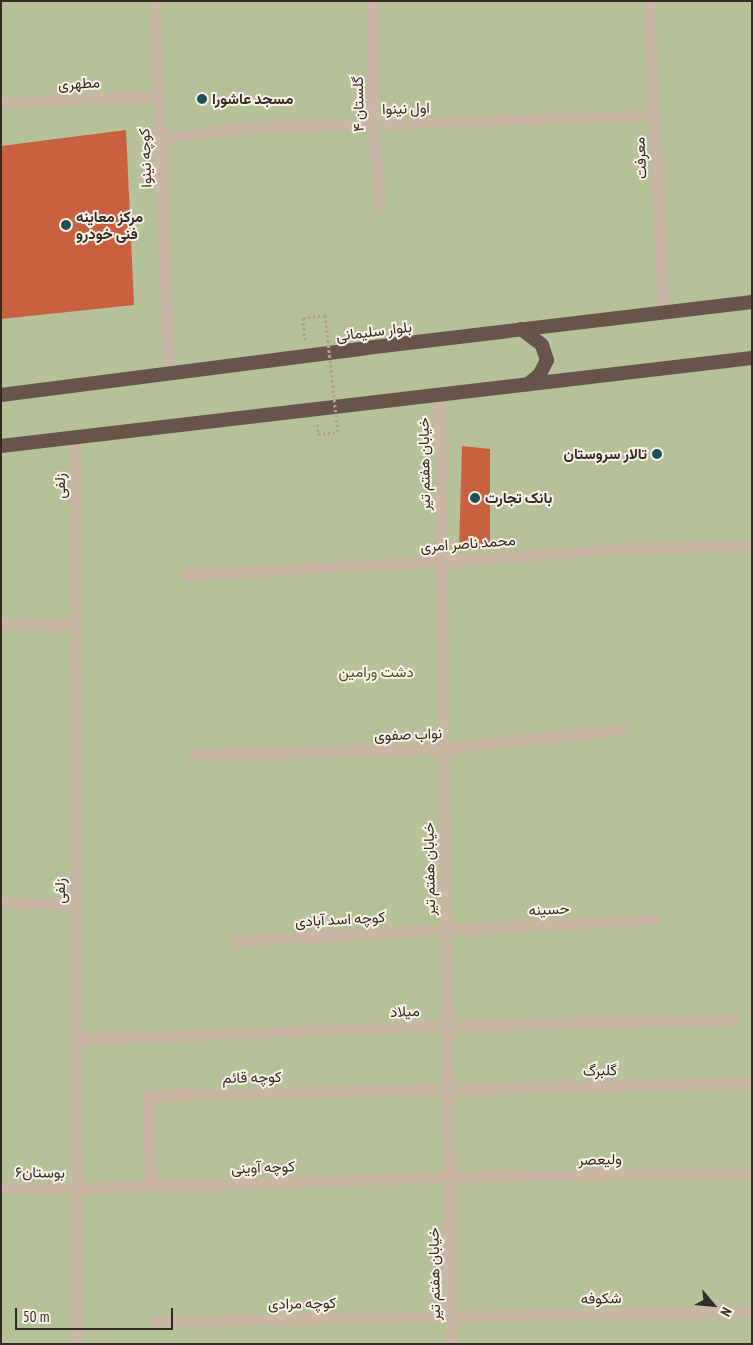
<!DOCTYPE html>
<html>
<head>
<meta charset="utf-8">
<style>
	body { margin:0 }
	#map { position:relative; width:753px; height:1345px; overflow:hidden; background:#f2e6d9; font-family:"PT Sans Narrow",Vazirmatn,sans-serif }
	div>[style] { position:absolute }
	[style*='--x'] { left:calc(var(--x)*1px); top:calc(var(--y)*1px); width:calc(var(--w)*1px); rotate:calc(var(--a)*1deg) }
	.green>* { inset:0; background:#b4c199; transform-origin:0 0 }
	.building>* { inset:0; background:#c96040 }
	.path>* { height:3px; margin-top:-1.5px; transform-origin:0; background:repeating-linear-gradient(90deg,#b69f8f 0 2.5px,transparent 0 5px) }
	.minor>* { height:12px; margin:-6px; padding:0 6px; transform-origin:6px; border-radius:6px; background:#cab6a5 }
	.tertiary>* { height:12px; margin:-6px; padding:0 6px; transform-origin:6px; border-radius:6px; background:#cab6a5 }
	.trunk>* { height:14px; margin:-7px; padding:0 7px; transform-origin:7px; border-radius:7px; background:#68544a }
	.path-bridge>* { height:3px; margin-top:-1.5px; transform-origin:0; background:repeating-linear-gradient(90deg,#b69f8f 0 2.5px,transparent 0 5px) }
	.dots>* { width:14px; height:14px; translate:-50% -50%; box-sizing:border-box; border:2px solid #faf0e5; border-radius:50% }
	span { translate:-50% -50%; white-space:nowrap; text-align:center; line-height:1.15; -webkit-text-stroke:4px #faf0e5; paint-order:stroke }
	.street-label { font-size:15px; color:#352b26 }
	.poi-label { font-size:15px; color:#352b26; font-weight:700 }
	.left { translate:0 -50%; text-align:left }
	.right { translate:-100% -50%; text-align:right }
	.park-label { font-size:15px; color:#45542a }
	.frame { position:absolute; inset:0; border:2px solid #352b26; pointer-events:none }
	.north { position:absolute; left:688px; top:1280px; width:50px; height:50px; -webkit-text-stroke:4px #faf0e5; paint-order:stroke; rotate:118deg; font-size:14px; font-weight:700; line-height:20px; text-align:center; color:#352b26 }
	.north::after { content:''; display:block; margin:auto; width:18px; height:22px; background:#352b26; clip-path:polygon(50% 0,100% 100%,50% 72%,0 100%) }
	.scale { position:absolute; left:15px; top:1308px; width:158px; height:22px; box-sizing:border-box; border:2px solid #352b26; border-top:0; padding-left:6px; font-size:15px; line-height:18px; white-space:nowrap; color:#352b26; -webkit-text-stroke:4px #faf0e5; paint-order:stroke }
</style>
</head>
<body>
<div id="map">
	<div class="green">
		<i style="left:1px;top:1px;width:751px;height:1343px"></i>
	</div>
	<div class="building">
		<i style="clip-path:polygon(126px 130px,134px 305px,1px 319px,1px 146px)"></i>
		<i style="clip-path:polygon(462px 446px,490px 449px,490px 547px,459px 551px)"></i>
	</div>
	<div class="path">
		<i style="--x:305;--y:340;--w:22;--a:-95"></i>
		<i style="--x:303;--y:318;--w:22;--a:-8"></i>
		<i style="--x:317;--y:424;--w:10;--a:84"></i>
		<i style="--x:318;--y:434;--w:20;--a:-6"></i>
	</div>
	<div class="minor">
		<i style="--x:155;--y:1;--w:372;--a:87.8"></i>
		<i style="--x:373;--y:1;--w:125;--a:89.5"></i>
		<i style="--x:374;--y:126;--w:79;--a:85.7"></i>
		<i style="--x:649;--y:1;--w:312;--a:87.2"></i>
		<i style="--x:1;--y:103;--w:158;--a:-2.5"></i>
		<i style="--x:160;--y:139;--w:89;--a:-7.1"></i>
		<i style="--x:248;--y:128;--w:406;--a:-1.7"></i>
		<i style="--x:76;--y:437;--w:907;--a:89.94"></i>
		<i style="--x:186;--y:575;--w:256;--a:-2.9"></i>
		<i style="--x:442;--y:562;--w:182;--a:-4.1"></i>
		<i style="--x:624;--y:549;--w:128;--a:-1.3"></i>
		<i style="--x:1;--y:624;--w:75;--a:0.8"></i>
		<i style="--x:195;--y:755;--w:249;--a:-1.4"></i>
		<i style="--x:444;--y:749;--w:178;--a:-6.1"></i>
		<i style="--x:1;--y:903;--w:76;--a:1.5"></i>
		<i style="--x:236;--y:941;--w:418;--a:-2.9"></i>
		<i style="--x:77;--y:1040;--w:371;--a:-2.2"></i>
		<i style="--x:448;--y:1026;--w:286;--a:-1.2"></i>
		<i style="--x:151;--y:1187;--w:91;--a:-91.3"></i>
		<i style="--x:149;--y:1096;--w:603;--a:-1.24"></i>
		<i style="--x:1;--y:1188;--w:76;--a:0.8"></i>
		<i style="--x:77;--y:1189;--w:372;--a:-1.8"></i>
		<i style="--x:449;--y:1177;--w:303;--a:-0.6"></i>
		<i style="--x:154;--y:1322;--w:598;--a:-0.96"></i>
	</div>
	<div class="tertiary">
		<i style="--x:440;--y:394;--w:950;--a:89.34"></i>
	</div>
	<div class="trunk">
		<i style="--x:521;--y:329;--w:26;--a:37"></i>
		<i style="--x:542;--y:345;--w:16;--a:72"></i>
		<i style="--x:547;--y:360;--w:16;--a:117"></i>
		<i style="--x:540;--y:374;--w:16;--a:140"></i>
		<i style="--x:1;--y:395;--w:368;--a:-7.3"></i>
		<i style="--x:366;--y:348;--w:389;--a:-6.8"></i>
		<i style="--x:1;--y:446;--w:756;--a:-6.68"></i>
	</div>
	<div class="path-bridge">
		<i style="--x:325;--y:315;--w:118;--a:83.7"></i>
	</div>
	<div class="dots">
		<i style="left:202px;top:99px;background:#1b5458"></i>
		<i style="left:66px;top:225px;background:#1b5458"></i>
		<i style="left:657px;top:454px;background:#1b5458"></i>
		<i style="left:475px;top:498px;background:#1b5458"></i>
	</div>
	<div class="street-label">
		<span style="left:79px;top:83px;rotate:-3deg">مطهری</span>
		<span style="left:358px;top:104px;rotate:-91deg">گلستان ۴</span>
		<span style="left:406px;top:108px;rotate:-2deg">اول نینوا</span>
		<span style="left:145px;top:158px;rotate:-92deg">کوچه نینوا</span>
		<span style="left:640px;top:158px;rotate:-93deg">معرفت</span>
		<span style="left:374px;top:331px;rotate:-7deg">بلوار سلیمانی</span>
		<span style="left:424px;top:464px;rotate:-91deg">خیابان هفتم تیر</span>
		<span style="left:60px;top:486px;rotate:-90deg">زلفی</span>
		<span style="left:468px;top:543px;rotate:-4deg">محمد ناصر امری</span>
		<span style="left:408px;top:734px;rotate:-2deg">نواب صفوی</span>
		<span style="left:429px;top:869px;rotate:-91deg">خیابان هفتم تیر</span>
		<span style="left:60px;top:891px;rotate:-90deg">زلفی</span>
		<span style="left:549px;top:909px;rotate:-3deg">حسینه</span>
		<span style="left:340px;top:919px;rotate:-3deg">کوچه اسد آبادی</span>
		<span style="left:405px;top:1011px;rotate:-2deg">میلاد</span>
		<span style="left:600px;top:1070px;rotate:-1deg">گلبرگ</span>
		<span style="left:252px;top:1077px;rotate:-1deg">کوچه قائم</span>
		<span style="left:600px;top:1159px;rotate:-1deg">ولیعصر</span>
		<span style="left:263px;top:1167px;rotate:-2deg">کوچه آوینی</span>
		<span style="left:40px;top:1172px;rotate:1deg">بوستان۶</span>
		<span style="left:434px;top:1274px;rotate:-91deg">خیابان هفتم تیر</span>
		<span style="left:601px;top:1298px;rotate:-1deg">شکوفه</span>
		<span style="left:302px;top:1303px;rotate:-1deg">کوچه مرادی</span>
	</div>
	<div class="poi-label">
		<span class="left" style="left:212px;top:99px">مسجد عاشورا</span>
		<span class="left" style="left:76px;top:225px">مرکز معاینه<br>فنی خودرو</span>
		<span class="right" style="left:647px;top:454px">تالار سروستان</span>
		<span class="left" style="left:485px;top:498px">بانک تجارت</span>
	</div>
	<div class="park-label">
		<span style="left:376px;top:672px">دشت ورامین</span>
	</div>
	<div class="frame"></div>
	<div class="north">N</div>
	<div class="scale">50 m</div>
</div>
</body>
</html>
